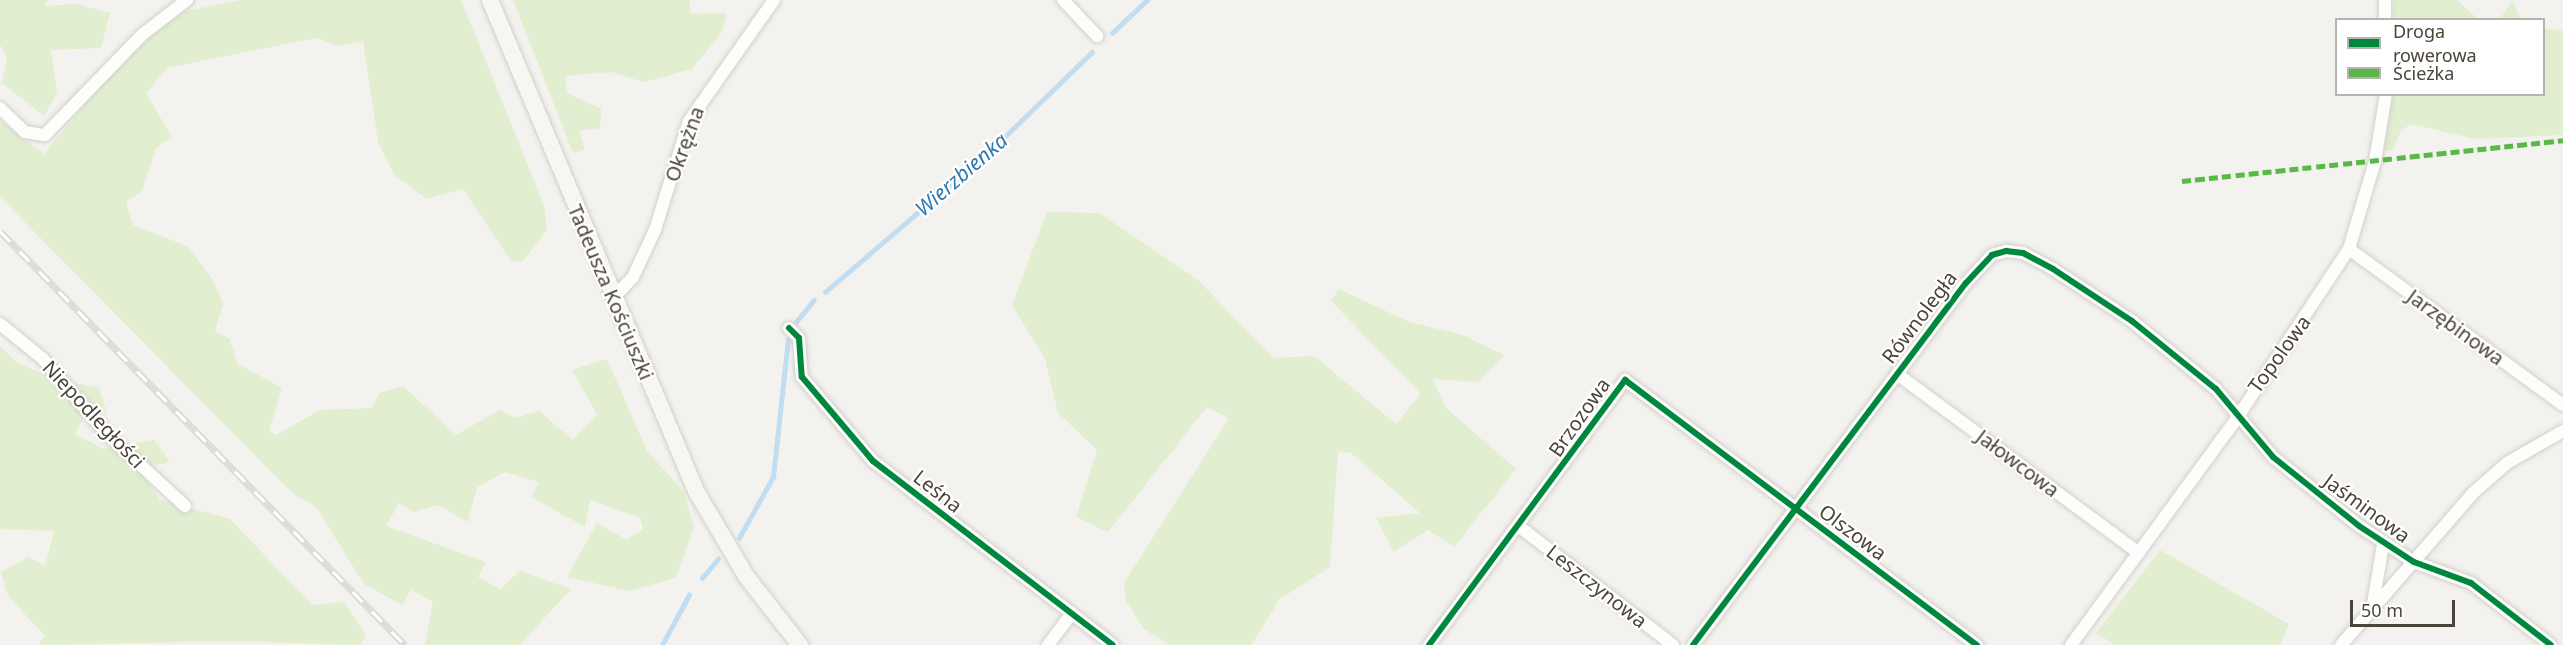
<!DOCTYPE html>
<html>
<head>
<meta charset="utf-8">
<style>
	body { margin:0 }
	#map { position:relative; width:2563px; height:645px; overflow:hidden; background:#f4f2ee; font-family:"Noto Sans",sans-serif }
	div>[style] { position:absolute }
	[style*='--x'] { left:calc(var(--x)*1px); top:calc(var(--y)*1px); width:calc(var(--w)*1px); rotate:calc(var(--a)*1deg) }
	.green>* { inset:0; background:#e1eecf }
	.stream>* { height:4.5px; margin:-2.25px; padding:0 2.25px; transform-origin:2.25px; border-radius:2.25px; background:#c0ddf1 }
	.roads { filter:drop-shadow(0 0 2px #d2d0cb) drop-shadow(0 0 2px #d2d0cb) }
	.street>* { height:12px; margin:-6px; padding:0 6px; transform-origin:6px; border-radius:6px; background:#fdfdfc }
	.secondary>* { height:16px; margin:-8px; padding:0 8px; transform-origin:8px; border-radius:8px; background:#f7f6f1 }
	.rail>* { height:7px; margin-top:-3.5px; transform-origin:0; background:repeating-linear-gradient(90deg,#fff 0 14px,#dbdbda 0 28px); box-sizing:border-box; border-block:2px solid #dbdbda }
	.quiet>* { height:4.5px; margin-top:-2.25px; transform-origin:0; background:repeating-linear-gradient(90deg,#58b947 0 9px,transparent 0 13.5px) }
	.cycleway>* { height:6px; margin:-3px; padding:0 3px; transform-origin:3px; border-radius:3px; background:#00873e }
	span { translate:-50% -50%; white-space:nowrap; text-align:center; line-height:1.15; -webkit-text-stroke:4.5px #fff; paint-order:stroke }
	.street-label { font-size:20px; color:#4b4439 }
	.water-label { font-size:21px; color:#2e7ab2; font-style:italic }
	.legend { position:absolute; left:2335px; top:18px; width:210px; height:78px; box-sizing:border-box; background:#fff; border:2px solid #b7b4b0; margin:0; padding:8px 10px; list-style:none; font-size:18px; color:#4b4439 }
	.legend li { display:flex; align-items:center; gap:12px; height:30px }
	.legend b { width:30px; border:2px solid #b7b4b0 }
	.scale { position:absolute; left:2350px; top:600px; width:105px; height:27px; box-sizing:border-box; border:3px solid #4b4439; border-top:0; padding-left:8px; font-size:18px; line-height:21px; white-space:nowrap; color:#4b4439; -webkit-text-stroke:4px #fff; paint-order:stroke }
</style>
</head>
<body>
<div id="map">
	<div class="green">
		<i style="clip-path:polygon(0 0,47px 0,45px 6px,76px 4px,110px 13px,101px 48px,51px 50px,57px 93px,44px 116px,2px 83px,7px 56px,0 45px)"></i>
		<i style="clip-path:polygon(240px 0,461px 0,544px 205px,547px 230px,522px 262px,511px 261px,463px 189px,427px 199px,395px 176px,378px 142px,363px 41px,339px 46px,316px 38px,167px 68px,146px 93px,172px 137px,156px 148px,142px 191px,126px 202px,133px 225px,187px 246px,213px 280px,223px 304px,215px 331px,230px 339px,237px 363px,282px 388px,269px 431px,276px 435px,320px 410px,371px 408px,380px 393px,403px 386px,456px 435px,500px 410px,515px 418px,539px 411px,573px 440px,597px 414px,572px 370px,607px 359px,647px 451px,684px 492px,694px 527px,676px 578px,629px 591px,567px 577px,597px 523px,627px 540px,643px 529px,640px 518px,590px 500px,585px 527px,531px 497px,539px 482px,505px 472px,477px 487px,468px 522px,437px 505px,414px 512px,399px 503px,386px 526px,486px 562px,478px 577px,500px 589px,520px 571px,571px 589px,520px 645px,425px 645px,433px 602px,411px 590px,402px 605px,364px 584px,316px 507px,293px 494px,0 197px,0 120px,44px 154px,128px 53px,172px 14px)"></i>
		<i style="clip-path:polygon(513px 0,690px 0,690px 14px,727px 13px,722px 32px,692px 69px,644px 82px,611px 72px,565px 76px,567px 93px,601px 109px,600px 129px,579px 130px,585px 150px,573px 153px)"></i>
		<i style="clip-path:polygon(2394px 0,2457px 0,2478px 19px,2501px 17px,2513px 0,2520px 19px,2393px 19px)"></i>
		<i style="clip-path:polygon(2544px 28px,2563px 31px,2563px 135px,2475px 139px,2412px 124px,2401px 130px,2393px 150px,2384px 151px,2392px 95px,2544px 94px)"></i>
		<i style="clip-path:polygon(1047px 212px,1099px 213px,1198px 280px,1273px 358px,1314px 356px,1396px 424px,1421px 394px,1331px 301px,1339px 289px,1409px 322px,1463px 335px,1504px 355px,1478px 382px,1433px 379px,1445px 407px,1516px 469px,1454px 547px,1428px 530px,1394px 552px,1376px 518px,1420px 513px,1351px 453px,1338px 451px,1330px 567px,1280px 599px,1251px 645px,1169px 645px,1144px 629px,1126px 601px,1124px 583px,1229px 418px,1207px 407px,1108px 532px,1076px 517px,1097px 450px,1058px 413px,1045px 359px,1012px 305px)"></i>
		<i style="clip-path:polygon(0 346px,15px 361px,49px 377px,99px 388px,107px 413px,85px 416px,75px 434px,104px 449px,154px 440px,170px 462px,139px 469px,160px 500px,230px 519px,312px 605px,344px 602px,366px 635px,360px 645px,233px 641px,38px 645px,45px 636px,8px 596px,1px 572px,29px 557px,45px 566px,54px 531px,0 529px)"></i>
		<i style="clip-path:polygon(2160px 550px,2289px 624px,2280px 645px,2115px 645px,2096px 633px)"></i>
	</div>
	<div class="stream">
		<i style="--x:1112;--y:33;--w:48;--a:-43.3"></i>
		<i style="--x:825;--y:292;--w:220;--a:-40.6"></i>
		<i style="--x:992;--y:149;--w:139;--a:-44.1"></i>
		<i style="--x:796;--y:322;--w:28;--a:-51"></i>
		<i style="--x:739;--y:538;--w:70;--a:-60.9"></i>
		<i style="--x:773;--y:477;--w:138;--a:-83.8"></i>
		<i style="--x:702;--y:578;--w:25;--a:-50"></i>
		<i style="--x:662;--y:645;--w:57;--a:-61.6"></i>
	</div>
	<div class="roads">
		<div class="street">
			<i style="--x:1063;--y:0;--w:50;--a:46.6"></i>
			<i style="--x:2385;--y:0;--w:20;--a:90"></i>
			<i style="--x:0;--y:108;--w:35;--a:44"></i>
			<i style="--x:25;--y:132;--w:20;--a:9"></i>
			<i style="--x:45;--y:135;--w:141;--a:-45.9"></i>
			<i style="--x:143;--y:34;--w:56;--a:-37.7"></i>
			<i style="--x:2349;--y:249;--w:265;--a:36.1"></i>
			<i style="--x:613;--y:298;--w:29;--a:-46"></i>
			<i style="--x:633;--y:277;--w:52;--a:-64.9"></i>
			<i style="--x:655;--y:230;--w:114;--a:-72.7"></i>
			<i style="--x:689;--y:121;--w:148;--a:-54.9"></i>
			<i style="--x:0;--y:324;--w:55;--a:39.1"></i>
			<i style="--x:43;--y:359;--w:100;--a:49.5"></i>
			<i style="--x:108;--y:435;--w:105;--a:42.7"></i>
			<i style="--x:789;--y:328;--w:14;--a:45"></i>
			<i style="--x:799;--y:338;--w:39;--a:86"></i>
			<i style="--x:802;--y:377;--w:110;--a:49.8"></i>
			<i style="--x:873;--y:461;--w:302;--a:37.5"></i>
			<i style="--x:1897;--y:374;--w:301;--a:36.5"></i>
			<i style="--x:1521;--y:528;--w:192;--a:37.6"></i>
			<i style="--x:2373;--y:604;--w:61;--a:-80.5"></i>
			<i style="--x:1048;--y:645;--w:40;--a:-53"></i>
			<i style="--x:1429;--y:645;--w:330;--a:-53.5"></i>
			<i style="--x:1625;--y:380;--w:441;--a:37"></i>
			<i style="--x:1693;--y:645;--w:453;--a:-53"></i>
			<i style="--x:1966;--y:283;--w:38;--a:-47"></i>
			<i style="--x:1992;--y:255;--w:15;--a:-16"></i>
			<i style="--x:2006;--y:251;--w:17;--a:7"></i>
			<i style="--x:2023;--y:253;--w:34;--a:28"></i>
			<i style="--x:2053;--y:269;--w:95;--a:33.4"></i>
			<i style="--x:2132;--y:321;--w:108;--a:39"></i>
			<i style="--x:2216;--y:389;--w:89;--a:50"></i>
			<i style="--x:2273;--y:457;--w:110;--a:38.7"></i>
			<i style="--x:2359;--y:526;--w:66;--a:33.2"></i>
			<i style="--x:2414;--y:562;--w:61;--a:20.2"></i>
			<i style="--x:2471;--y:583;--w:101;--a:37.8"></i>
			<i style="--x:2071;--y:645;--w:281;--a:-53.8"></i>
			<i style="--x:2237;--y:418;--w:203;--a:-56.5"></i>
			<i style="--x:2349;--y:249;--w:92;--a:-73.5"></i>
			<i style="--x:2375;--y:161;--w:68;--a:-80.7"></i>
			<i style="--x:2341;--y:645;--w:201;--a:-49"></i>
			<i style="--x:2473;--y:493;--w:45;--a:-41.4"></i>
			<i style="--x:2507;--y:463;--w:64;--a:-29.7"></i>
		</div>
		<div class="secondary">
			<i style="--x:490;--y:0;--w:532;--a:67.24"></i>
			<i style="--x:696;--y:491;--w:99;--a:59.5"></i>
			<i style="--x:746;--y:576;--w:88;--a:52"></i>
		</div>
	</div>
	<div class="rail">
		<i style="--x:0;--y:231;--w:579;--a:45.63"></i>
	</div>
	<div class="quiet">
		<i style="--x:2182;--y:181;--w:383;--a:-6.1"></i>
	</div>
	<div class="cycleway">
		<i style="--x:789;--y:328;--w:14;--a:45"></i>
		<i style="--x:799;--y:338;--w:39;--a:86"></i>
		<i style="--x:802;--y:377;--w:110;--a:49.8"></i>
		<i style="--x:873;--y:461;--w:302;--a:37.5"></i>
		<i style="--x:1429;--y:645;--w:330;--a:-53.5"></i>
		<i style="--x:1625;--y:380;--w:441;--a:37"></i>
		<i style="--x:1693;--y:645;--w:453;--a:-53"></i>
		<i style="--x:1966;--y:283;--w:38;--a:-47"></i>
		<i style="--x:1992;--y:255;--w:15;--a:-16"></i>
		<i style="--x:2006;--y:251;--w:17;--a:7"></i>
		<i style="--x:2023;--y:253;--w:34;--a:28"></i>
		<i style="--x:2053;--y:269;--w:95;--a:33.4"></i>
		<i style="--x:2132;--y:321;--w:108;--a:39"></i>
		<i style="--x:2216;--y:389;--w:89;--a:50"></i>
		<i style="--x:2273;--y:457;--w:110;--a:38.7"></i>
		<i style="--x:2359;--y:526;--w:66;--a:33.2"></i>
		<i style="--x:2414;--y:562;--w:61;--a:20.2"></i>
		<i style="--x:2471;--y:583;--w:101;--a:37.8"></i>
	</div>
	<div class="street-label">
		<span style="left:684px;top:144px;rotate:-70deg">Okrężna</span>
		<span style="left:611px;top:292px;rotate:67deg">Tadeusza Kościuszki</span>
		<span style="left:1919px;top:317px;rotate:-53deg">Równoległa</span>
		<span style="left:2456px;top:327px;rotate:36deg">Jarzębinowa</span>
		<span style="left:2279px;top:354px;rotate:-54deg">Topolowa</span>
		<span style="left:94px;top:414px;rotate:47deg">Niepodległości</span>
		<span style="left:1579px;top:417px;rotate:-55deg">Brzozowa</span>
		<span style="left:2018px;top:463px;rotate:37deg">Jałowcowa</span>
		<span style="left:938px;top:491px;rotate:38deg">Leśna</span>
		<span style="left:2367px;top:508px;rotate:36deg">Jaśminowa</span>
		<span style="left:1853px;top:532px;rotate:37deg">Olszowa</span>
		<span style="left:1597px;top:586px;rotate:38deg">Leszczynowa</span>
	</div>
	<div class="water-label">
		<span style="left:961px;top:174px;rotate:-41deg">Wierzbienka</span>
	</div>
	<ul class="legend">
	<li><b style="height:8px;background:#00873e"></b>Droga rowerowa</li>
	<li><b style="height:8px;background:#58b947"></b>Ścieżka</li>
	</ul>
	<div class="scale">50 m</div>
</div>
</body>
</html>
